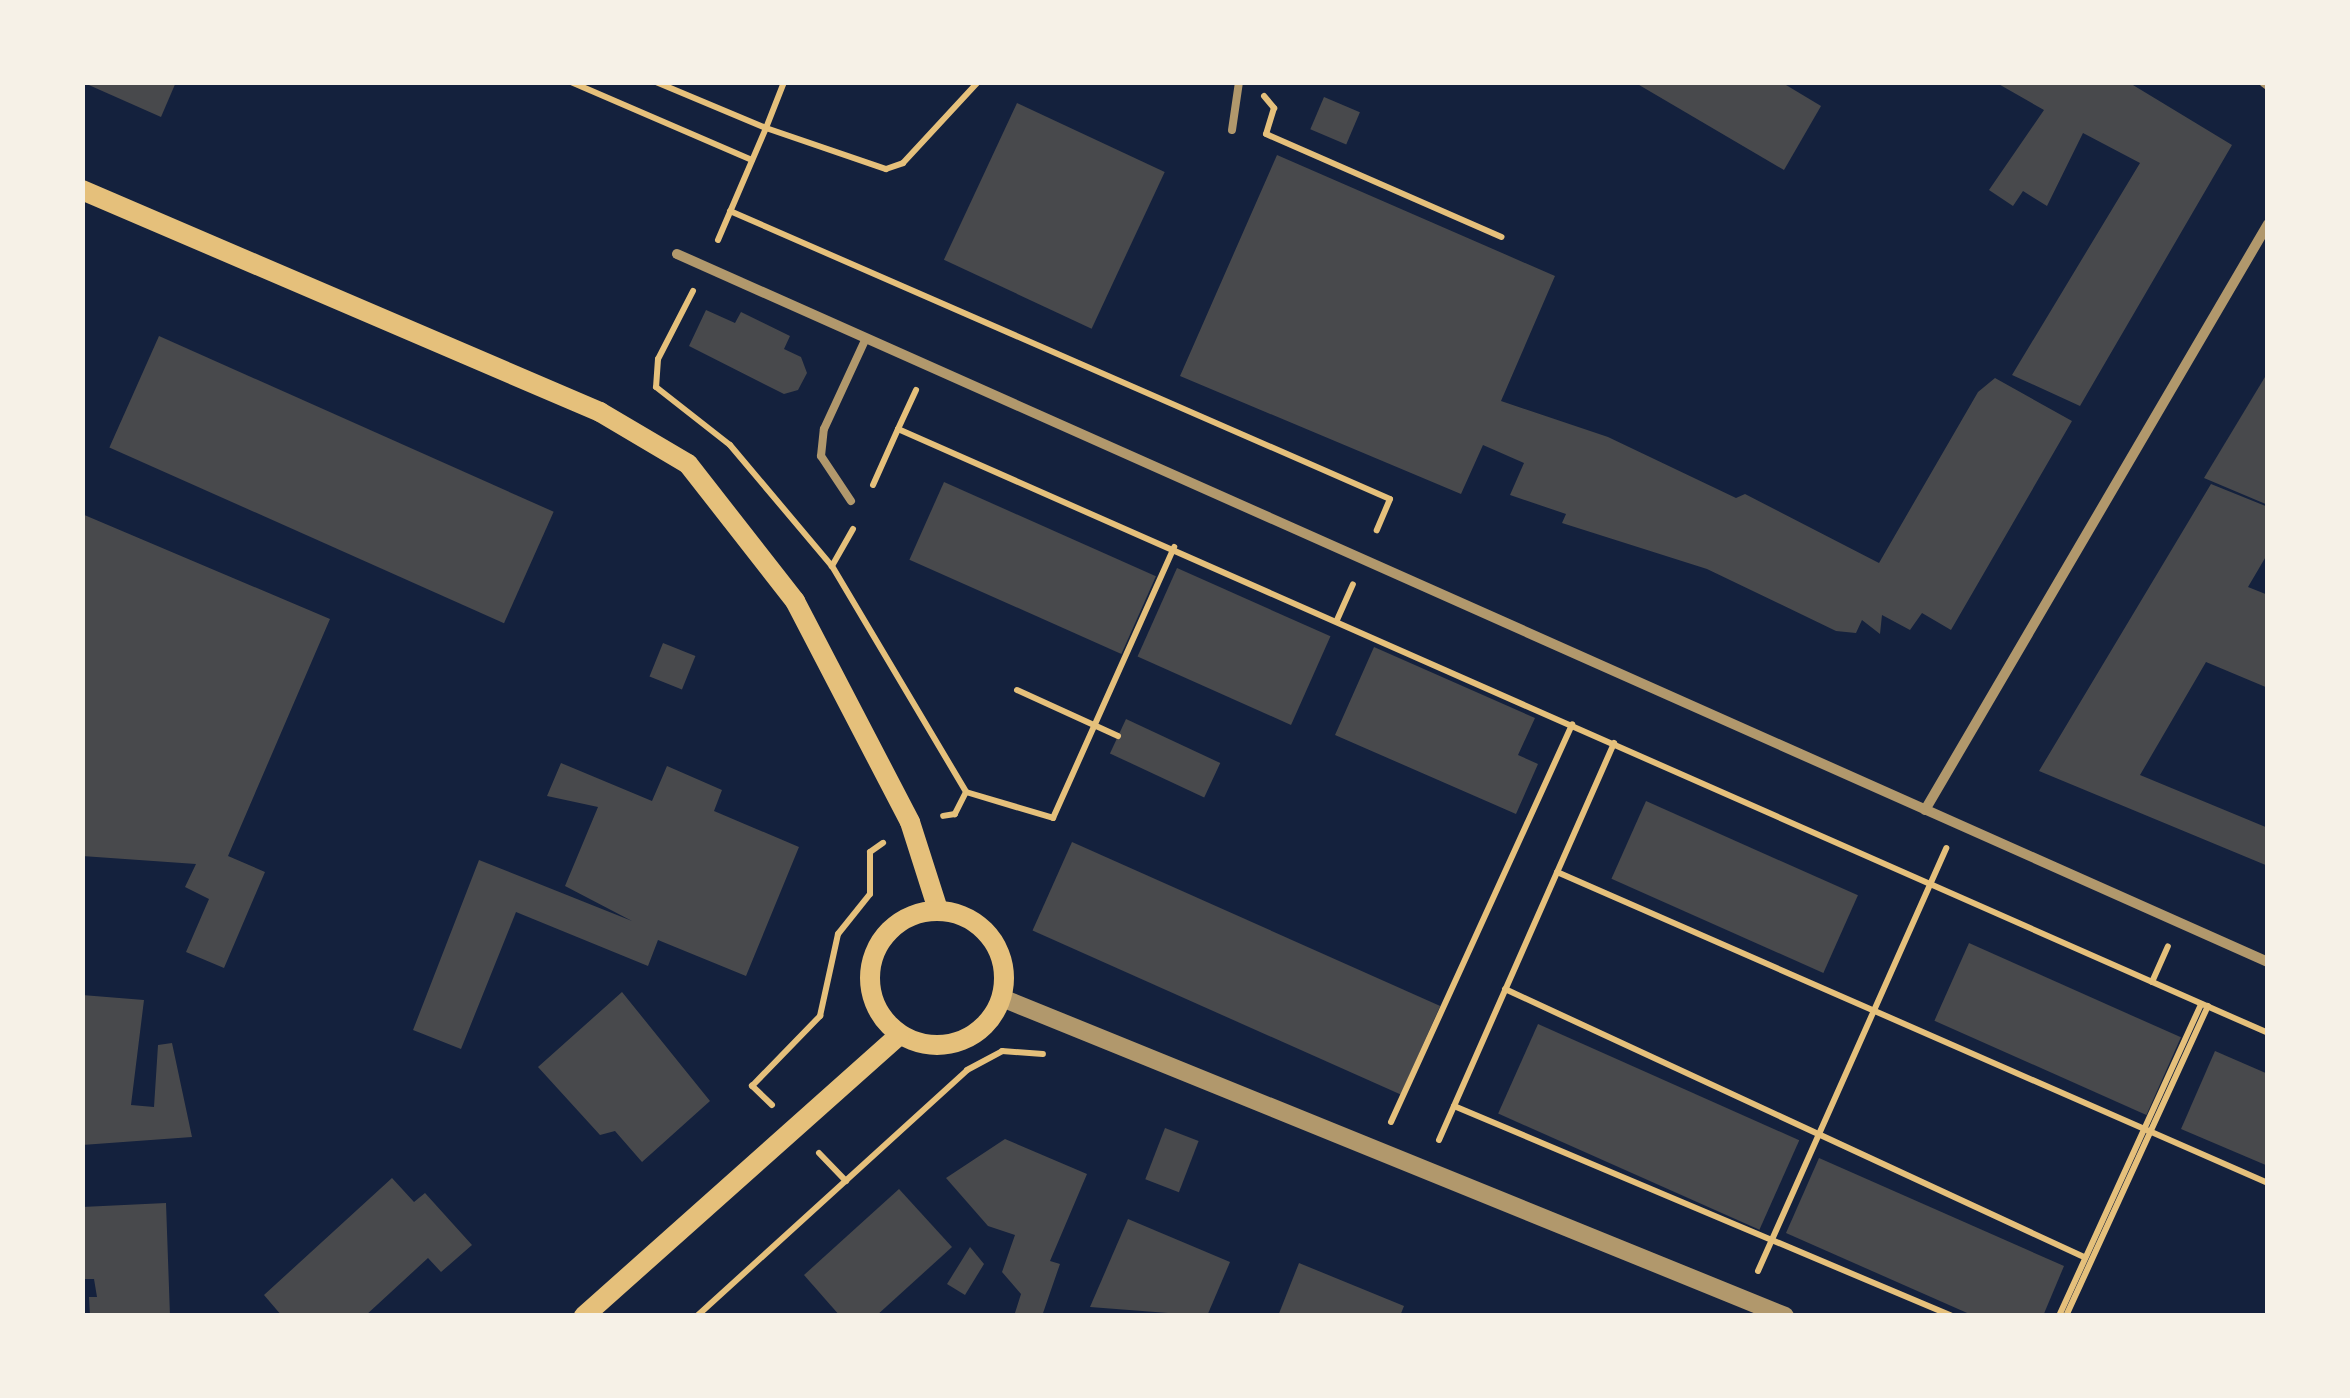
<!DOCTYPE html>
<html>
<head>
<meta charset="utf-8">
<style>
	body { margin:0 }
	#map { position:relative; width:2350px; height:1398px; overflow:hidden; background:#14213d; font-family:Spectral,serif }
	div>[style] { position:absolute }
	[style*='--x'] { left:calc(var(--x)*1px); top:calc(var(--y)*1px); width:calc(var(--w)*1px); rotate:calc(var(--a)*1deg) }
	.building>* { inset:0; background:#48494c; transform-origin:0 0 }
	.path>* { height:6px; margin:-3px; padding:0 3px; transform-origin:3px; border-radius:3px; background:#e5c07b }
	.service>* { height:8px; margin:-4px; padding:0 4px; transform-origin:4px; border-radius:4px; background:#b1986c }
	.minor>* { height:10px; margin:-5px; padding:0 5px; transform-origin:5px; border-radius:5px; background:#b1986c }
	.tertiary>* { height:18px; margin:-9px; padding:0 9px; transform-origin:9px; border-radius:9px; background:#b1986c }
	.secondary>* { height:20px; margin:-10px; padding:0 10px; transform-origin:10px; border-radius:10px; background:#e5c07b }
	.secondary>.ring { margin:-10px; padding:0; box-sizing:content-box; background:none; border:20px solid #e5c07b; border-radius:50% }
	span { translate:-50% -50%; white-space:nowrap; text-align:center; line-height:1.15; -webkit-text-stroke:8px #f6f1e7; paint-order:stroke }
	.frame { position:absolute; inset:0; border:85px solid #f6f1e7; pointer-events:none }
</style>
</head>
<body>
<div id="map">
	<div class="building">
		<i style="clip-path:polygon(82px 82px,176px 82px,161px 117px)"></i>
		<i style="clip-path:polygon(1634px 82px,1781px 82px,1821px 106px,1784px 170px)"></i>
		<i style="clip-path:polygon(1995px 82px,2128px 82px,2232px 145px,2080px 406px,2012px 375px,2140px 163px,2083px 133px,2047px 206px,2023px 191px,2013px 206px,1989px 190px,2044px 110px)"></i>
		<i style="left:1324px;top:97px;width:39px;height:35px;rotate:23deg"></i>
		<i style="left:1017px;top:103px;width:163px;height:173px;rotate:25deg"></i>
		<i style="clip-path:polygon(1277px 155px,1555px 276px,1501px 401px,1608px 437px,1736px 498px,1745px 494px,1879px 563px,1978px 392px,1995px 378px,2072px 421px,1951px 630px,1922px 613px,1910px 630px,1882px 615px,1880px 634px,1862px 620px,1856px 633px,1836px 631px,1707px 569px,1562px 523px,1566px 514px,1510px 495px,1524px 463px,1483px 445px,1461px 494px,1180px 376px)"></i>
		<i style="clip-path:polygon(706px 310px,735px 323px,741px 312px,790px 336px,784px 349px,801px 357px,807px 373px,798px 390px,784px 394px,689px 346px)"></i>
		<i style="left:159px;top:336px;width:432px;height:122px;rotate:24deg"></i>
		<i style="clip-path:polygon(2268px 372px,2268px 505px,2204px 478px)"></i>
		<i style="left:944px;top:482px;width:232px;height:85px;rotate:24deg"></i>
		<i style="clip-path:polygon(2211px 484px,2268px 507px,2268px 553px,2248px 587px,2268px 595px,2268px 688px,2206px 662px,2140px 775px,2268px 828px,2268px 866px,2039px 771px)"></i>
		<i style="clip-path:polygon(82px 514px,330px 619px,228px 856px,265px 872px,224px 968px,186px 952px,209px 899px,185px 887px,196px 864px,82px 856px)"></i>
		<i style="left:1177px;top:568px;width:168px;height:97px;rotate:24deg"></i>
		<i style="left:663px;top:643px;width:35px;height:36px;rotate:22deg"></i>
		<i style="clip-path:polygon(1374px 647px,1535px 718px,1518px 755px,1538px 764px,1516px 814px,1335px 735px)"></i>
		<i style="left:1126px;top:719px;width:104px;height:38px;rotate:25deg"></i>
		<i style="clip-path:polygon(561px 763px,652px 801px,667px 766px,722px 790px,714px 811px,799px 847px,746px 976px,658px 940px,648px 966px,516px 912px,461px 1049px,413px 1030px,479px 860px,632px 921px,565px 886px,598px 807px,547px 796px)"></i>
		<i style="left:1646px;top:801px;width:232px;height:85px;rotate:24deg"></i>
		<i style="left:1072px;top:842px;width:403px;height:97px;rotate:24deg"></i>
		<i style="left:1969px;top:943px;width:232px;height:85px;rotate:24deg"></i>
		<i style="clip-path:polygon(622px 992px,710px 1101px,642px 1162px,615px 1131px,600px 1135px,538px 1067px)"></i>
		<i style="clip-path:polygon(82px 995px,144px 1000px,131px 1105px,154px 1107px,158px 1045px,172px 1043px,192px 1137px,82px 1145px)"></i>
		<i style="left:1538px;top:1024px;width:286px;height:98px;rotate:24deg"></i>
		<i style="clip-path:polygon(2215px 1051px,2268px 1074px,2268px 1166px,2181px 1129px)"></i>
		<i style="left:1165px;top:1128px;width:36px;height:55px;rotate:21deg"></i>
		<i style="clip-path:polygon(1005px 1139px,1087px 1174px,1050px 1261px,1060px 1264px,1042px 1316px,1014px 1316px,1021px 1294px,1002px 1272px,1015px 1235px,988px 1226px,946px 1178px)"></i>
		<i style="clip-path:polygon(1819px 1158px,2064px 1266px,2043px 1316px,1974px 1316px,1786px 1233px)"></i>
		<i style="clip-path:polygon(392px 1178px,414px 1202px,425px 1193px,472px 1245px,441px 1272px,428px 1258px,365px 1316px,282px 1316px,264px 1295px)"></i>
		<i style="clip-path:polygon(899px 1189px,952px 1247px,876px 1316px,840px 1316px,804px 1275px)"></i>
		<i style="clip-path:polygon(166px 1203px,170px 1316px,90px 1316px,89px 1297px,97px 1297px,94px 1279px,82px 1279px,82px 1207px)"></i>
		<i style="clip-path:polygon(1128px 1219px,1230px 1262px,1207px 1316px,1090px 1307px)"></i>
		<i style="clip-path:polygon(970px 1247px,984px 1264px,965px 1295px,947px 1284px)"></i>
		<i style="clip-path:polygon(1299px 1263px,1404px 1306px,1400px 1316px,1278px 1316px)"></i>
	</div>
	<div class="path">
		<i style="--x:571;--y:82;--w:197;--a:23.3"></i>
		<i style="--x:656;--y:82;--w:119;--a:22.7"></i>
		<i style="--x:766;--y:128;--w:49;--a:-68.6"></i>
		<i style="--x:1264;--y:96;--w:16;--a:50"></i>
		<i style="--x:1274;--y:108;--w:27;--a:107"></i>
		<i style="--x:1266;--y:134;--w:257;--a:23.6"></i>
		<i style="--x:730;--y:211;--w:720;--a:23.57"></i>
		<i style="--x:1390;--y:499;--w:34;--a:113"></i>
		<i style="--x:718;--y:240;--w:122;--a:-66.8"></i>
		<i style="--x:766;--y:128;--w:127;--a:18.9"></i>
		<i style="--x:886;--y:169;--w:18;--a:-19"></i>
		<i style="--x:903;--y:163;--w:110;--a:-47.2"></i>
		<i style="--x:693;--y:291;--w:76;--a:117.2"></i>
		<i style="--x:658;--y:359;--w:28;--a:94"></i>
		<i style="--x:656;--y:387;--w:94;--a:38.1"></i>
		<i style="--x:730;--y:445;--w:158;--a:49.9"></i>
		<i style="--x:898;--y:429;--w:43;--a:-65.2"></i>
		<i style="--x:873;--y:485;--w:61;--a:-65.9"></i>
		<i style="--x:898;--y:429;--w:1497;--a:23.79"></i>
		<i style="--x:853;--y:529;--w:43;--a:119.6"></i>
		<i style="--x:832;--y:566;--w:263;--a:59.3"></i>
		<i style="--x:966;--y:792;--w:25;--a:117"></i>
		<i style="--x:955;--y:814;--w:12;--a:171"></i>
		<i style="--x:1337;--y:620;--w:39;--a:-66"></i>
		<i style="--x:1017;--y:690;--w:111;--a:24.5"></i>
		<i style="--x:966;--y:792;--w:91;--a:16.6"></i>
		<i style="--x:1053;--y:818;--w:297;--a:-65.9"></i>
		<i style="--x:1557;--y:872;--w:776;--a:23.63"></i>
		<i style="--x:2152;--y:982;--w:39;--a:-66"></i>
		<i style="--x:1505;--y:989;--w:638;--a:24.84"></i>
		<i style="--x:772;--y:1105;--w:28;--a:-136"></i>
		<i style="--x:752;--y:1086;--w:98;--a:-45.8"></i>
		<i style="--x:820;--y:1016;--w:84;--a:-77.6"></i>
		<i style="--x:838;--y:934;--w:51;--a:-51.3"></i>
		<i style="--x:870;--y:894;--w:42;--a:-90"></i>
		<i style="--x:870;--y:852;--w:16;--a:-35"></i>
		<i style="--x:1454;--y:1106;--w:540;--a:22.86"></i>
		<i style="--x:1391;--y:1122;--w:437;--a:-65.5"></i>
		<i style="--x:1439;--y:1140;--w:434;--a:-66.2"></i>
		<i style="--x:819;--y:1153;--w:39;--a:46"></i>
		<i style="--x:1758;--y:1271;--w:463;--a:-66"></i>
		<i style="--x:697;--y:1316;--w:365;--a:-42.3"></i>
		<i style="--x:967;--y:1070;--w:40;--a:-28"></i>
		<i style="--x:1002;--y:1051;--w:41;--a:4.2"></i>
		<i style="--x:2059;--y:1316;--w:343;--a:-65.5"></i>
		<i style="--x:2066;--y:1316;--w:341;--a:-65.4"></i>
	</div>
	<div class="service">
		<i style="--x:1232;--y:130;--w:49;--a:-81.7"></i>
		<i style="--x:851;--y:501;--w:54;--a:-123.7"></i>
		<i style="--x:821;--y:456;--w:27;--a:-84"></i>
		<i style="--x:824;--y:429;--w:100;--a:-65.2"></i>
	</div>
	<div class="minor">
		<i style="--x:2264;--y:82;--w:5;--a:37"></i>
		<i style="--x:677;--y:254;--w:1741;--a:23.99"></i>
		<i style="--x:1925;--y:810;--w:679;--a:-59.66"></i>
	</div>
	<div class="tertiary">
		<i style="--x:1002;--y:998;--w:845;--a:22.1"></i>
	</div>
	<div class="secondary">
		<i style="--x:82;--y:190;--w:564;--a:23.2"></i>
		<i style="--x:600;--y:412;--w:102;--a:30.6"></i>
		<i style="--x:688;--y:464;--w:174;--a:52"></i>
		<i style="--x:795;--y:601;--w:249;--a:62.5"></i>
		<i style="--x:910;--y:822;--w:92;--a:72.3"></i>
		<i class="ring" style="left:870px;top:911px;width:114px;height:114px"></i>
		<i style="--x:584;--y:1316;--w:422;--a:-41.7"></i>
	</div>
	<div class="frame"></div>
</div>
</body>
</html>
